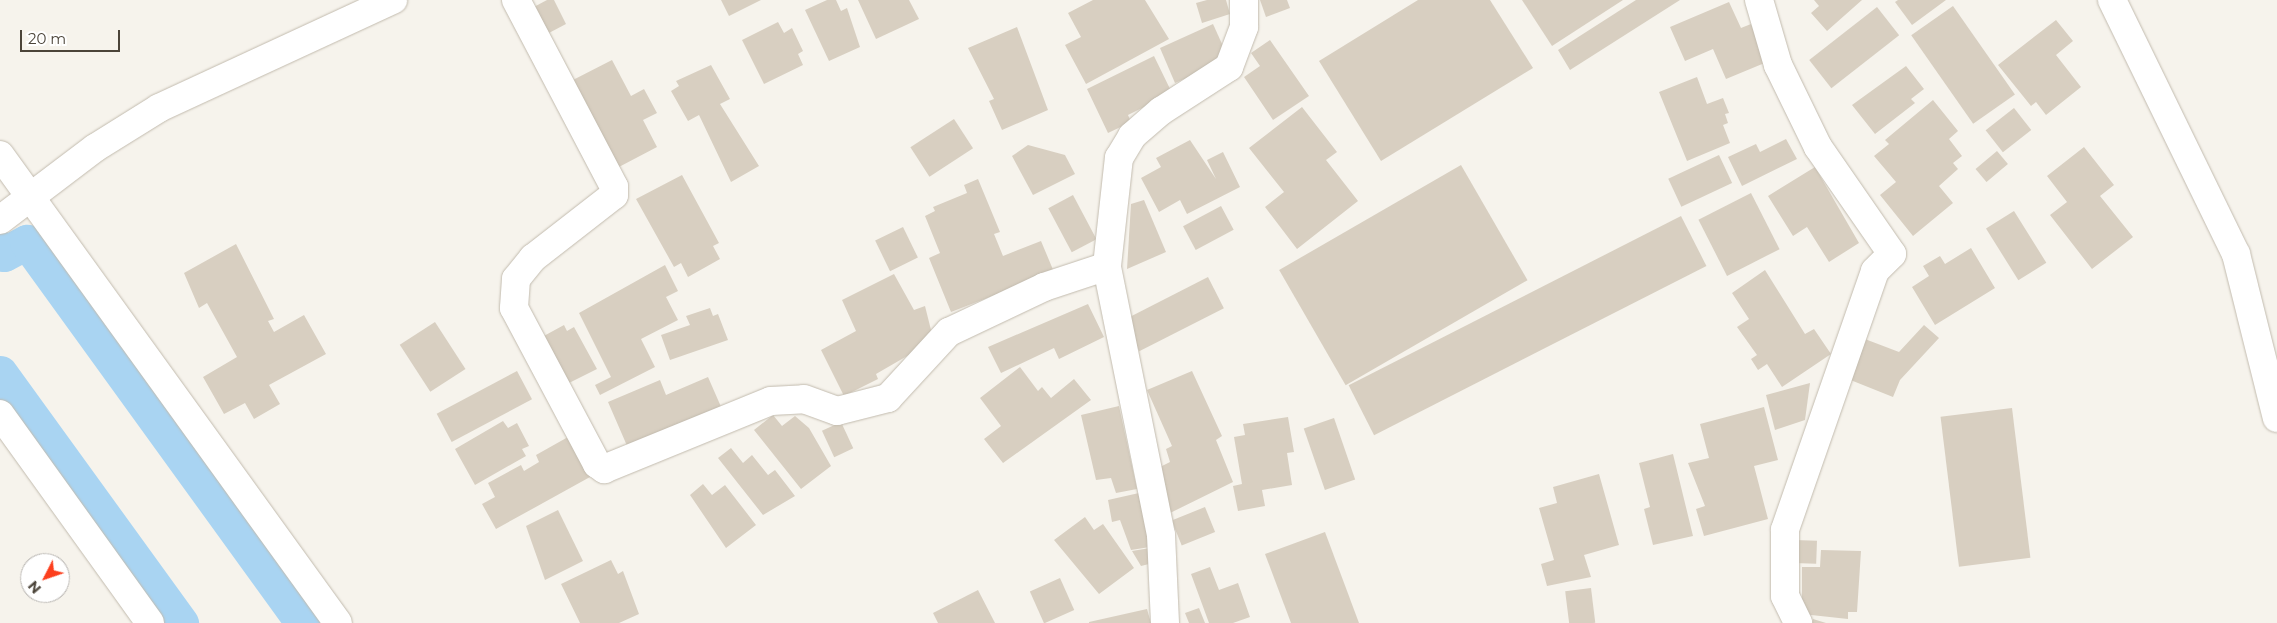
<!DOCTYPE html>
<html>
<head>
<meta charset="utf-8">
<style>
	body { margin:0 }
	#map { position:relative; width:2277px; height:623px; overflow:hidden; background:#f6f3ec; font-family:Montserrat,sans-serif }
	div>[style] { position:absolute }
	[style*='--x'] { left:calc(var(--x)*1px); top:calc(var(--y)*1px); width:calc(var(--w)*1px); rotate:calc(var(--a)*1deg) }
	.canal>* { height:35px; margin:-17.5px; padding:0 17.5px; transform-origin:17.5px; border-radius:17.5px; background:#a9d4f2 }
	.building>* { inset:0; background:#d8cfc1; transform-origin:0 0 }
	.roads { filter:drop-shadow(0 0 1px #c2bbae) drop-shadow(0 0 1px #c2bbae) }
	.minor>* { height:28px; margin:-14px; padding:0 14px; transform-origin:14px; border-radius:14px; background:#fff }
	span { translate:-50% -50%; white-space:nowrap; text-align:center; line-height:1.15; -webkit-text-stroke:5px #fff; paint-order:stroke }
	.north { position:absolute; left:20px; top:553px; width:50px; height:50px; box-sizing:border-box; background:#fff; border:1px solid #b7b4b0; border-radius:50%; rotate:229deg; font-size:14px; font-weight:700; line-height:20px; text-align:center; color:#4b4439 }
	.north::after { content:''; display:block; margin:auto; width:18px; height:22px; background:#fc3f1d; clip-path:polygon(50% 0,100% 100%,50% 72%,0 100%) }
	.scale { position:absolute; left:20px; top:30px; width:100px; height:22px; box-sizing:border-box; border:2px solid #4b4439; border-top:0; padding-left:6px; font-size:15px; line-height:18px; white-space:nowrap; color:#4b4439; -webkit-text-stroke:4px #fff; paint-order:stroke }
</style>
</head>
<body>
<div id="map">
	<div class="canal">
		<i style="--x:0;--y:248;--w:7;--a:56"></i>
		<i style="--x:4;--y:254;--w:26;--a:-28"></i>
		<i style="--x:27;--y:242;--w:470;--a:54.1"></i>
		<i style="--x:0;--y:373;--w:309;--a:54.1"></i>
	</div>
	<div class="building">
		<i style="clip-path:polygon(547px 0,554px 0,566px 24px,547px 34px,532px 8px)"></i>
		<i style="clip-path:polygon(721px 0,761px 0,729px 16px)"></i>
		<i style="clip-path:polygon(827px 0,836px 0,841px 11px,847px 8px,860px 47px,829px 61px,805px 10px)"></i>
		<i style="clip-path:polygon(858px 0,909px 0,919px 19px,876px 39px)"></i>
		<i style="clip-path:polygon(1093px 0,1145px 0,1169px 39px,1086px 84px,1065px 45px,1081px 37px,1068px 13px)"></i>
		<i style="clip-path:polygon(1207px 0,1226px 0,1230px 14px,1202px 23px,1196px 3px)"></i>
		<i style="clip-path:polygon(1260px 0,1287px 0,1290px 8px,1266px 17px)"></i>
		<i style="clip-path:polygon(1418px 0,1490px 0,1533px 68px,1381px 161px,1319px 61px)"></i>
		<i style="clip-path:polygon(1522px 0,1623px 0,1552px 46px)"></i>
		<i style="clip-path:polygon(1636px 0,1680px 0,1570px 70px,1558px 50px)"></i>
		<i style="clip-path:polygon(1814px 0,1862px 0,1827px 31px,1811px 13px,1819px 6px)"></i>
		<i style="clip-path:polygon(1898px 0,1946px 0,1912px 25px,1895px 2px)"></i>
		<i style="clip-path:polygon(1729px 2px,1741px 28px,1751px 24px,1767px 62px,1726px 79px,1713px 49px,1685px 61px,1670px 27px)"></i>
		<i style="left:1953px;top:6px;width:108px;height:51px;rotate:55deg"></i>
		<i style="left:1877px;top:7px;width:36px;height:86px;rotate:52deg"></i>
		<i style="clip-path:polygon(2056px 20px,2073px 41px,2056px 55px,2081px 87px,2046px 115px,2036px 102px,2031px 106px,1998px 65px)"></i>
		<i style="clip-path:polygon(778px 22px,784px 33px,792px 28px,803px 51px,798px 54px,803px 65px,764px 84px,742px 40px)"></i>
		<i style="clip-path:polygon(1213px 24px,1227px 55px,1221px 63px,1175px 83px,1160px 48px)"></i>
		<i style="clip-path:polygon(1017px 27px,1048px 110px,1002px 130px,989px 101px,994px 99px,968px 48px)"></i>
		<i style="clip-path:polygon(1270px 40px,1309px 96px,1273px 120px,1244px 77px,1260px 66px,1251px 53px)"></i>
		<i style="clip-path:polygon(1154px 56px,1172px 93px,1128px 115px,1131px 122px,1108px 133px,1087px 89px)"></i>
		<i style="clip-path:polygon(612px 60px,631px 96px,644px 89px,657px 113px,643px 120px,657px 147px,617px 168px,571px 81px)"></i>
		<i style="clip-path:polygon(711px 65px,730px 99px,720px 104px,759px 166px,731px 182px,699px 115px,688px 121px,671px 91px,679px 86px,676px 81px)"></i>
		<i style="clip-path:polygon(1906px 66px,1924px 89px,1911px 99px,1915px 103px,1875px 134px,1852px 105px)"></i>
		<i style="clip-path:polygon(1697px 77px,1707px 104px,1723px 98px,1729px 113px,1725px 114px,1728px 123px,1723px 125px,1730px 143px,1687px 161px,1659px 92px)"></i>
		<i style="clip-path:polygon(1933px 100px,1958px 131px,1949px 139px,1962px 156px,1953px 163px,1958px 169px,1939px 186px,1953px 203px,1913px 236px,1880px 195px,1896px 182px,1874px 156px,1889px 144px,1885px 140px)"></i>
		<i style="clip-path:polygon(1302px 107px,1337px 152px,1326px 160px,1358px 201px,1297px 249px,1265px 207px,1284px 192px,1249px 148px)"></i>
		<i style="left:2014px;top:108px;width:28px;height:36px;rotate:52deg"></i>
		<i style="left:954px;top:119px;width:35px;height:52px;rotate:57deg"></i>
		<i style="clip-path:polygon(1786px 139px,1797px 159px,1742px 186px,1728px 157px,1756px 144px,1760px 152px)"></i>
		<i style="clip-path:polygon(1190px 140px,1216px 179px,1207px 160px,1223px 152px,1240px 187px,1187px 214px,1180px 200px,1159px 212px,1141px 178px,1161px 167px,1156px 158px)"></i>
		<i style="clip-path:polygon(1028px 145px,1065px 155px,1075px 174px,1033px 195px,1012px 156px)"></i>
		<i style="clip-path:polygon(2084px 147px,2114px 185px,2100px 196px,2133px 237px,2092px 269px,2050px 215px,2067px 202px,2047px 176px)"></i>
		<i style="left:1997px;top:151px;width:17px;height:28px;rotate:50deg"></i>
		<i style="left:1719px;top:155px;width:31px;height:56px;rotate:65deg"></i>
		<i style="left:1461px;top:165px;width:133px;height:210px;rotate:60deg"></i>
		<i style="clip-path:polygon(1815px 167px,1859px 243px,1829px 262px,1807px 227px,1793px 236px,1768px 196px)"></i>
		<i style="clip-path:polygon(682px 175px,719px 243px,713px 246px,720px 259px,688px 277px,681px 263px,674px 267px,636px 199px)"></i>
		<i style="clip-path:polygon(978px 179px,1000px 232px,994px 234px,1003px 256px,1041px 241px,1054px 272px,951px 312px,929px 258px,940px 253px,925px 216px,935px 211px,933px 207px,967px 193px,964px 185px)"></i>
		<i style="left:1751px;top:193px;width:63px;height:59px;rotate:63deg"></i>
		<i style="left:1073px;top:195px;width:50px;height:28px;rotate:62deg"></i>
		<i style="clip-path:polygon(1144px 200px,1166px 252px,1127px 269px,1131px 204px)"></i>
		<i style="left:1221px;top:206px;width:27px;height:43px;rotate:62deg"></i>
		<i style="left:2014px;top:211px;width:61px;height:33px;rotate:58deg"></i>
		<i style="left:1681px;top:216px;width:56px;height:373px;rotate:63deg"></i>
		<i style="left:903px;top:227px;width:34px;height:31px;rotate:64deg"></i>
		<i style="clip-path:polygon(236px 244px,274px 319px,268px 321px,274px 332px,304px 315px,326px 354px,269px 385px,280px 404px,254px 419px,245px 403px,224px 414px,203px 377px,237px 357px,207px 303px,199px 308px,184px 273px)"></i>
		<i style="clip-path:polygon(1971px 248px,1995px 288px,1935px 325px,1912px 287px,1929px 276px,1923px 266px,1940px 256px,1945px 264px)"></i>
		<i style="clip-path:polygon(665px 265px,678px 291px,666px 297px,678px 320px,641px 339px,655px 367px,600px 395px,595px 385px,611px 377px,579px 313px)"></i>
		<i style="clip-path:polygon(1765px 270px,1805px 334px,1814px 329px,1831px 354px,1782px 387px,1767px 364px,1758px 370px,1751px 359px,1757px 355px,1737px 327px,1749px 319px,1732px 293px)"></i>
		<i style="clip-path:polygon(894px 274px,914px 310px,925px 306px,932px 334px,914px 352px,876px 374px,878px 379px,844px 396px,821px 350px,856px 331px,842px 300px)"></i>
		<i style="left:1208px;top:277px;width:35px;height:95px;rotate:63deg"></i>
		<i style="clip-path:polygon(1088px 304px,1104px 337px,1059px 359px,1054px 348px,1001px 373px,988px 347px)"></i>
		<i style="clip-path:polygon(710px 308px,713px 316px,718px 314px,728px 340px,670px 360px,661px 335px,690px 325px,686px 316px)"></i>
		<i style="left:435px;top:322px;width:56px;height:42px;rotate:57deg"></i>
		<i style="clip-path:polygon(564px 325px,567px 331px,574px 327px,597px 369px,567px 384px,542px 337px)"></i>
		<i style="clip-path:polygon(1924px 325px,1939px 338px,1900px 380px,1893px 397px,1843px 377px,1857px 336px,1899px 352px)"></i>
		<i style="clip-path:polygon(1020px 367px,1038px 391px,1042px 387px,1051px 398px,1074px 379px,1091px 400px,1003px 463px,984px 439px,1001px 426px,980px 398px)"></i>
		<i style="left:517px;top:371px;width:32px;height:91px;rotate:62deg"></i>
		<i style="clip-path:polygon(1192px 371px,1222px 436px,1216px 440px,1233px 482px,1166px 515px,1156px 469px,1170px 462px,1166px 449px,1172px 446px,1147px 390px)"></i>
		<i style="clip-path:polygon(708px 377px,722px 409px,628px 448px,608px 402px,660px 380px,666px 395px)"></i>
		<i style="clip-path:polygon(1810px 383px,1805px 420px,1775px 430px,1766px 395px)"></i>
		<i style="clip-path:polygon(1119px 406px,1137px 489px,1116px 493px,1111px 478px,1096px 480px,1081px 415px)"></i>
		<i style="clip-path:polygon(1764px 407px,1778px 460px,1754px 466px,1768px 519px,1704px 536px,1696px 509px,1705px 506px,1688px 463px,1709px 458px,1700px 424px)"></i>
		<i style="left:2012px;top:408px;width:151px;height:72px;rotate:83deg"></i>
		<i style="clip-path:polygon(773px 415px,782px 426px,795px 416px,809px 428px,831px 466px,801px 489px,754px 430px)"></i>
		<i style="clip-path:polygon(1288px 417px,1294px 452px,1287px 453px,1292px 485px,1262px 490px,1265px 506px,1238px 511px,1233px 486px,1242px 484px,1234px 437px,1245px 435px,1243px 424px)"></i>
		<i style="left:1334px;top:418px;width:65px;height:32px;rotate:71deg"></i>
		<i style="clip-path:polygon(503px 421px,508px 428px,517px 423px,529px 446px,522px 449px,526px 456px,475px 485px,455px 449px)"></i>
		<i style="left:841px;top:422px;width:29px;height:21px;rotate:65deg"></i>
		<i style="clip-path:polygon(568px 437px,590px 477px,496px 529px,482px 504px,495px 497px,488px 483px,521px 465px,524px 471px,539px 462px,536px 455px)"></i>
		<i style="clip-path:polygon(731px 448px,743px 463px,752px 455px,768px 475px,775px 470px,795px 496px,763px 515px,718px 458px)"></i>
		<i style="clip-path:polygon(1673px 454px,1693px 536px,1653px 545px,1644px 509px,1650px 507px,1639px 463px)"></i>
		<i style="clip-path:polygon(1599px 474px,1619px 545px,1584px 555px,1591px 577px,1547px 586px,1541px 564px,1554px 560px,1539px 508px,1557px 503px,1553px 487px)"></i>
		<i style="clip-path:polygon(703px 484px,712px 495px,725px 485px,756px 525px,726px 548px,690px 495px)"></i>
		<i style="clip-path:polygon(1139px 493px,1150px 547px,1131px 550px,1120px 520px,1112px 522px,1108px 500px)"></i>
		<i style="left:1205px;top:507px;width:27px;height:36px;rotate:68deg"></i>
		<i style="clip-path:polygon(558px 510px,583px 561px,545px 580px,526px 526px)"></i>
		<i style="clip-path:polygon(1085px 517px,1094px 530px,1103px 524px,1134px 568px,1099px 594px,1054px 540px)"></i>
		<i style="clip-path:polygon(1325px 532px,1359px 623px,1291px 623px,1265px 554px)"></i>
		<i style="left:1794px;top:540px;width:23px;height:23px;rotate:2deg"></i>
		<i style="clip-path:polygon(1150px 548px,1153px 563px,1141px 566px,1132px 551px)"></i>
		<i style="clip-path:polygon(1821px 550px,1861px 551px,1857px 612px,1848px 612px,1848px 619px,1802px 614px,1802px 567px,1820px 567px)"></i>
		<i style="clip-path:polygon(611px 560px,618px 574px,623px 571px,639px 614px,619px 623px,580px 623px,561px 584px)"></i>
		<i style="clip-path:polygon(1210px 567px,1219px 590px,1238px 583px,1250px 617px,1233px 623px,1209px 623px,1191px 574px)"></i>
		<i style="left:1060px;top:578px;width:35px;height:33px;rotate:66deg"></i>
		<i style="left:1591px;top:588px;width:35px;height:26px;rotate:83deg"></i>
		<i style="clip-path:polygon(978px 590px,995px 623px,938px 623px,933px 613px)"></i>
		<i style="clip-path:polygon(1199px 608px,1205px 623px,1189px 623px,1185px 613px)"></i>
		<i style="clip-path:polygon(1147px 609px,1151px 623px,1089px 623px,1089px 622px)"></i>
		<i style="clip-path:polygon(1813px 619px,1826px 623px,1812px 623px)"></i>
	</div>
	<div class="roads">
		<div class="minor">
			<i style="--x:516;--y:0;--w:211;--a:62.3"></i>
			<i style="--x:614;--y:187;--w:8;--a:90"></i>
			<i style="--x:614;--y:195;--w:103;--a:142.1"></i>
			<i style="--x:533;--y:258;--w:27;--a:129"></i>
			<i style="--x:516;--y:279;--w:29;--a:94"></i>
			<i style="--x:514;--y:308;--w:177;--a:62"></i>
			<i style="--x:597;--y:464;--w:9;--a:36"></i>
			<i style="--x:604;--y:469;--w:180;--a:-22.2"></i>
			<i style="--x:771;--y:401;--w:33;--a:-3"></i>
			<i style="--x:804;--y:399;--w:35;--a:20"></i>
			<i style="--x:837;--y:411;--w:53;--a:-14.3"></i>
			<i style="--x:888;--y:398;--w:90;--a:-47.3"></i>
			<i style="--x:949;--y:332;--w:105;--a:-25.3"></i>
			<i style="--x:1044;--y:287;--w:66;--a:-18.4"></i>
			<i style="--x:1759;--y:0;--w:68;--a:73.7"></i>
			<i style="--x:1778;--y:65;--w:91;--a:64"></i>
			<i style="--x:1818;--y:147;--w:130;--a:55.3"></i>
			<i style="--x:1892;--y:254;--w:24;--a:135"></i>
			<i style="--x:1875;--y:271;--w:274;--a:109.2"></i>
			<i style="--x:1785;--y:530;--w:66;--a:90"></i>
			<i style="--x:1785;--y:596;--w:30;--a:64"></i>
			<i style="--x:2112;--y:0;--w:283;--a:64"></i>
			<i style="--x:2236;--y:254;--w:169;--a:76"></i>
			<i style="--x:0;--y:155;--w:577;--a:54.16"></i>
			<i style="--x:0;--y:220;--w:119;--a:-37.2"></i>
			<i style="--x:95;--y:148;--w:75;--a:-32"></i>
			<i style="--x:159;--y:108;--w:258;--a:-24.8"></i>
			<i style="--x:0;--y:414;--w:257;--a:54.3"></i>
			<i style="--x:1165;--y:623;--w:88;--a:-92.6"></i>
			<i style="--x:1161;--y:535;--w:274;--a:-101.4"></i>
			<i style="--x:1107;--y:266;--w:109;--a:-83.7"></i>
			<i style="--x:1119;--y:158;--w:26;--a:-59"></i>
			<i style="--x:1132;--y:136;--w:38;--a:-41"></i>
			<i style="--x:1161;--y:111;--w:81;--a:-32.9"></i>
			<i style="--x:1229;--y:67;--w:43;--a:-69.4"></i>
			<i style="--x:1244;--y:27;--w:27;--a:-90"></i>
		</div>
	</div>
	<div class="north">N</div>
	<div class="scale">20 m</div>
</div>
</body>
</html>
